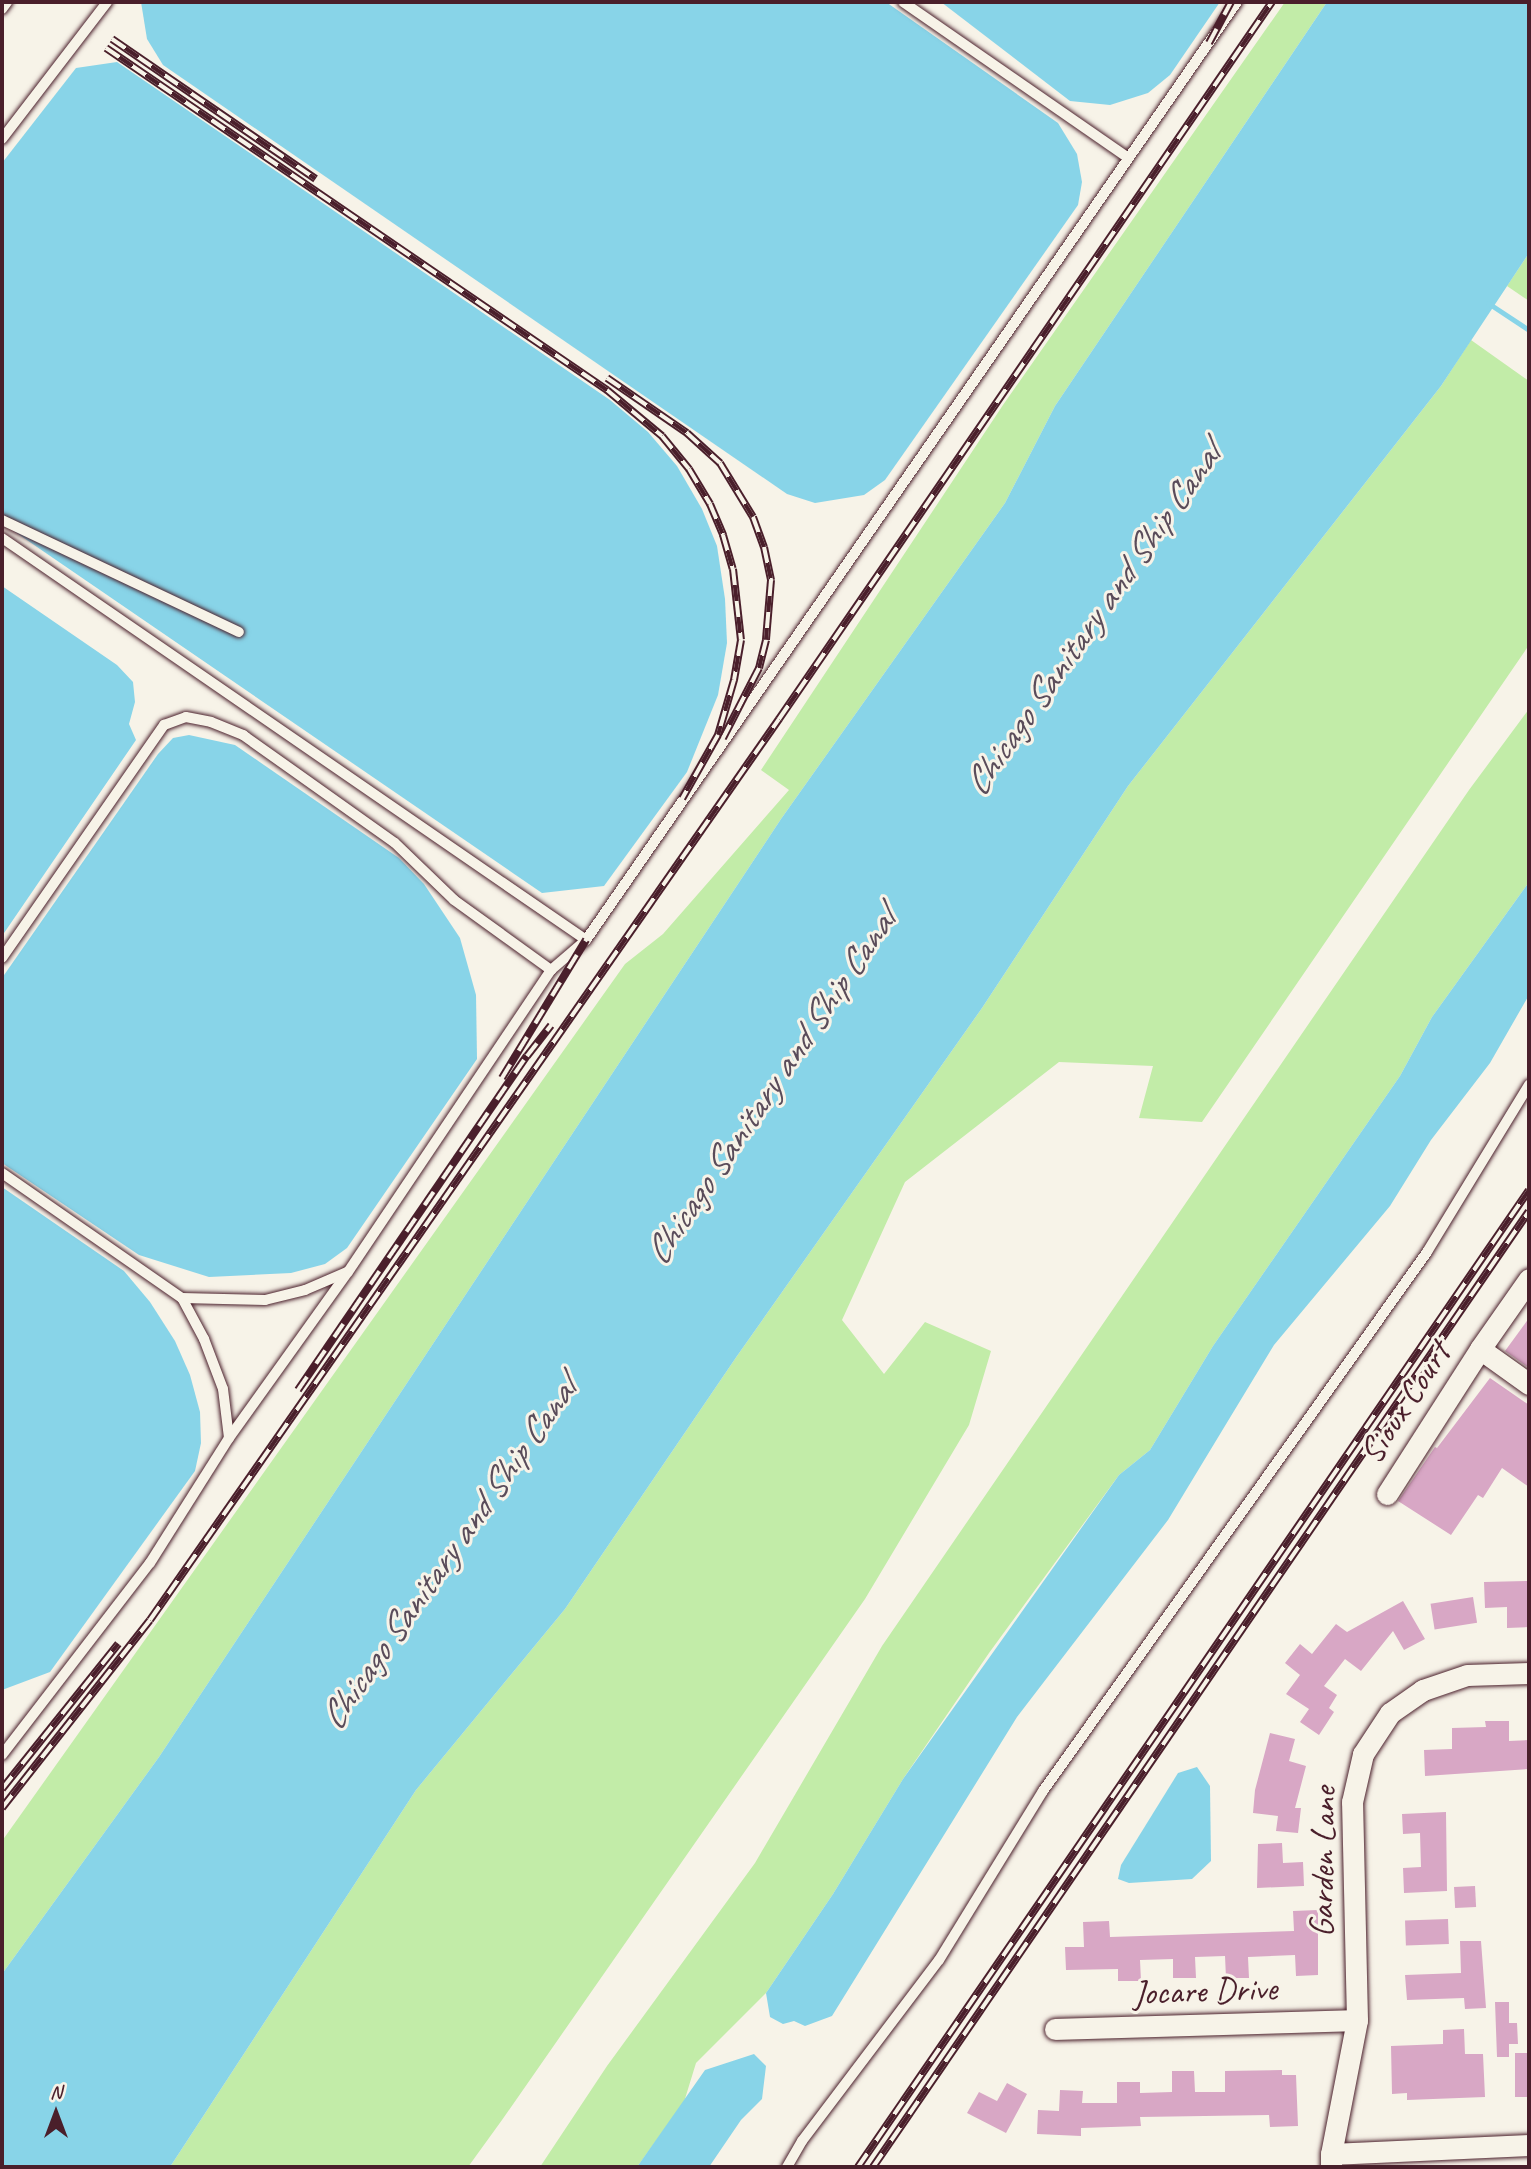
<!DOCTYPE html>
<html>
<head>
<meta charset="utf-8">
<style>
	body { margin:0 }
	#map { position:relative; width:1531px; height:2169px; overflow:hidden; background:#f7f3e8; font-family:Caveat,sans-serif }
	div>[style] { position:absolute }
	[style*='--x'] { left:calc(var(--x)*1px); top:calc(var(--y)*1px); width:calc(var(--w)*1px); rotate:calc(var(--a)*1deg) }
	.green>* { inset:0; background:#c2eca8 }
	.water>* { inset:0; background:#88d4e8 }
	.stream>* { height:5px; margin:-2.5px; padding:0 2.5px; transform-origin:2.5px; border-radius:2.5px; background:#88d4e8 }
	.building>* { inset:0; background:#d8a7c5; transform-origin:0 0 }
	.roads { filter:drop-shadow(0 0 2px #4a1f2b) drop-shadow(0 0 2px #4a1f2b) }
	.lane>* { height:10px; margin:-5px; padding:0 5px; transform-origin:5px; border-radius:5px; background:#f7f3e8 }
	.street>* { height:21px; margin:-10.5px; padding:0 10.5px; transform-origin:10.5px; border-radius:10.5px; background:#f7f3e8 }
	.rail>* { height:8px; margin-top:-4px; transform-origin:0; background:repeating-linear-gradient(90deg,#f7f3e8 0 16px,#4a1f2b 0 32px); box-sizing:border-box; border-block:2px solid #4a1f2b }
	span { translate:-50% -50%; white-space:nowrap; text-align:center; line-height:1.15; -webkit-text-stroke:6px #f7f3e8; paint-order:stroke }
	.street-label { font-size:35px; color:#4a1f2b }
	.water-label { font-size:37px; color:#5a4c5a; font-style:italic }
	.frame { position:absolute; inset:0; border:4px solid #4a1f2b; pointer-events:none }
	.north { position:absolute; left:21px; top:2078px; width:70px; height:70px; -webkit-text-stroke:5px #f7f3e8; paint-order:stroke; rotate:0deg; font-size:19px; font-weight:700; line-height:28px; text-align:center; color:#4a1f2b }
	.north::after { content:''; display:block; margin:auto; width:24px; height:32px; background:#4a1f2b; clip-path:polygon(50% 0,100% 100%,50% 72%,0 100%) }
</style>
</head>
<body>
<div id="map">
	<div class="green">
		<i style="clip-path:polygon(1285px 2px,1327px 2px,1055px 406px,1005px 503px,781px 819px,159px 1757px,2px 1974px,2px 1841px,625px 964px,663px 934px,789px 790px,761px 770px,1003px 405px)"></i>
		<i style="clip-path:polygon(1529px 253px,1529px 301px,1507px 286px)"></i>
		<i style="clip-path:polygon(1471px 340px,1529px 381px,1529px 645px,1202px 1122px,1139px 1118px,1153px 1066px,1059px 1062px,905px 1182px,842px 1320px,884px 1374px,925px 1322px,991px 1351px,969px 1425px,865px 1599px,502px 2120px,468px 2167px,170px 2167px,416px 1790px,565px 1609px,737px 1356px,982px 1008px,1128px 786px,1441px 386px)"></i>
		<i style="clip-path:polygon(1529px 709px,1529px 882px,1432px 1017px,1400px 1076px,1213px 1346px,1150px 1450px,1119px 1475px,989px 1653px,903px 1779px,833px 1894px,766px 1993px,696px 2063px,684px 2102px,637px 2167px,540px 2167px,607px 2066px,755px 1863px,882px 1646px,1469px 790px)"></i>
	</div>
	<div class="water">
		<i style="clip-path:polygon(141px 2px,886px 2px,1058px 123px,1077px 154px,1082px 182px,1078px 205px,885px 480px,864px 495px,815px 503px,787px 494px,163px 65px,147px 39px)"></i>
		<i style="clip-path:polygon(941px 2px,1220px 2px,1170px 75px,1148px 93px,1110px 105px,1070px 101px)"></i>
		<i style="clip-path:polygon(1327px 2px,1529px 2px,1529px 253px,1441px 386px,1128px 786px,982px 1008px,737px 1356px,565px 1609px,416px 1790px,170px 2167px,2px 2167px,2px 1974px,159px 1757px,781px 819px,1005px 503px,1055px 406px)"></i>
		<i style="clip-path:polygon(117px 62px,610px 400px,648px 432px,677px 466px,702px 509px,717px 546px,725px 599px,727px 643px,718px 695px,687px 772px,604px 886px,542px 893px,2px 523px,2px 163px,76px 68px)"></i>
		<i style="clip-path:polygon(2px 586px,117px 665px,133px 682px,135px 702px,129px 724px,136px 740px,2px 936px)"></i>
		<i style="clip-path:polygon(189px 735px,235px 745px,399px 858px,424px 884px,460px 938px,476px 995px,477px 1059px,347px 1248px,325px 1264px,291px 1273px,209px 1277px,139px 1255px,2px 1163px,2px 978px,158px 754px,173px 738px)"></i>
		<i style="clip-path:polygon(1529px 882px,1529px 995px,1490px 1063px,1431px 1140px,1390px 1206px,1274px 1345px,1168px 1520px,1017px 1717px,832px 2016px,805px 2026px,794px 2021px,783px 2024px,770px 2017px,766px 1993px,833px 1894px,903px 1779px,1119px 1475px,1150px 1450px,1213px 1346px,1400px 1076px,1432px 1017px)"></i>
		<i style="clip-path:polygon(2px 1187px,124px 1271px,150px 1302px,175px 1341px,190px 1375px,200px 1412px,201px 1443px,195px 1471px,50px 1672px,2px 1690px)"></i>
		<i style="clip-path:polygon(1197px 1767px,1210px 1786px,1211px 1861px,1192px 1879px,1129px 1883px,1118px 1879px,1121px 1865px,1178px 1773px)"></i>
		<i style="clip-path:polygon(754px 2054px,766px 2066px,762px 2099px,741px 2120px,709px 2167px,637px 2167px,705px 2070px)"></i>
	</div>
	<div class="stream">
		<i style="--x:1488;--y:303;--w:49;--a:33.4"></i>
	</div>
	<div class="building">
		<i style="clip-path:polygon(1529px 1318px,1529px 1368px,1505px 1351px)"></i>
		<i style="clip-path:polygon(1490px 1378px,1529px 1405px,1529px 1487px,1502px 1468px,1483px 1498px,1478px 1495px,1451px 1535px,1398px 1501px,1435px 1447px,1437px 1448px)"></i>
		<i style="clip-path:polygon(1529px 1581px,1529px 1627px,1507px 1628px,1507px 1607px,1485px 1608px,1484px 1582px)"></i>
		<i style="left:1473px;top:1597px;width:26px;height:43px;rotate:81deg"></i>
		<i style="clip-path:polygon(1403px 1601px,1425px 1639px,1404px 1650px,1393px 1631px,1361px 1671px,1345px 1659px,1324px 1686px,1337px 1695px,1329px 1708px,1334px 1712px,1319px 1735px,1300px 1722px,1309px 1709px,1286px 1694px,1300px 1675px,1285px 1663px,1300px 1644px,1312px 1654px,1336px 1624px,1347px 1632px)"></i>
		<i style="clip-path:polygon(1485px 1721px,1509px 1721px,1509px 1741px,1529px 1740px,1529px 1769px,1425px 1776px,1424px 1750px,1452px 1749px,1452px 1728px,1486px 1727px)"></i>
		<i style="clip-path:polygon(1270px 1733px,1295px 1739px,1289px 1761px,1306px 1766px,1295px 1808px,1301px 1808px,1298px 1833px,1276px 1831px,1278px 1816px,1253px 1813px,1255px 1790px)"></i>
		<i style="clip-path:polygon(1446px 1812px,1447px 1891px,1404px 1893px,1403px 1868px,1421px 1867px,1420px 1833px,1403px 1834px,1402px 1814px)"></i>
		<i style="clip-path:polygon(1282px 1843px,1283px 1863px,1303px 1862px,1304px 1886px,1257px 1888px,1258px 1844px)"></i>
		<i style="left:1475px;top:1886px;width:21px;height:21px;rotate:87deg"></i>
		<i style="clip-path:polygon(1318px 1910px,1318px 1975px,1296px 1976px,1295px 1955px,1248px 1957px,1249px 1978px,1226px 1978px,1225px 1956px,1195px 1957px,1196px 1978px,1173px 1978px,1173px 1959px,1140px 1960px,1141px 1981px,1118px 1981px,1118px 1969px,1066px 1970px,1065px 1947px,1084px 1947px,1083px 1922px,1109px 1921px,1110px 1937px,1294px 1931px,1293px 1911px)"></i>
		<i style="left:1448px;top:1919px;width:25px;height:43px;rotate:88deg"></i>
		<i style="clip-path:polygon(1460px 1941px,1481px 1941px,1486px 2008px,1465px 2009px,1464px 1998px,1407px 2000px,1405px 1975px,1461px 1973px)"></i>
		<i style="clip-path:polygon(1495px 2002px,1509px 2002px,1509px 2023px,1517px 2023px,1518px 2044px,1509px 2044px,1509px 2057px,1497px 2057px)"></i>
		<i style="clip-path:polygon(1464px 2029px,1465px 2054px,1483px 2054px,1485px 2097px,1407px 2100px,1407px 2093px,1392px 2094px,1391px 2046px,1443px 2044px,1443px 2030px)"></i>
		<i style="left:1515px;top:2053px;width:14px;height:44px"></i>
		<i style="clip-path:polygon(1282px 2070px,1282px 2075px,1296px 2075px,1298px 2126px,1270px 2127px,1269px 2115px,1140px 2117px,1141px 2126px,1081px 2128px,1081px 2136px,1037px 2134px,1038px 2110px,1059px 2111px,1060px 2090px,1083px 2091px,1082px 2103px,1117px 2103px,1117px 2082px,1140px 2082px,1140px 2093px,1172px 2092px,1172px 2071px,1194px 2071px,1195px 2092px,1225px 2092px,1225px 2071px)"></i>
		<i style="clip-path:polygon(1007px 2083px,1027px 2094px,1006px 2133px,967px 2113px,979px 2092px,997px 2101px)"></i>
	</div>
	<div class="roads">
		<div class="lane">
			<i style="--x:903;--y:2;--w:272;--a:34.7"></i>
			<i style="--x:2;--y:9;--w:9;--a:-54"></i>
			<i style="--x:2;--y:139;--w:173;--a:-52.5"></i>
			<i style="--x:2;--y:520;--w:262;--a:25.3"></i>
			<i style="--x:2;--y:538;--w:709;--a:34.54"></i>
			<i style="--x:2;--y:958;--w:284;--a:-55.2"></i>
			<i style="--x:164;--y:725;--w:23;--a:-20"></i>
			<i style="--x:186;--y:717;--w:25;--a:11"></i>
			<i style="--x:211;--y:722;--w:35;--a:22"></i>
			<i style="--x:243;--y:735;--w:186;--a:35.4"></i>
			<i style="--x:395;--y:843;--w:82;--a:44"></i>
			<i style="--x:454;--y:900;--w:120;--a:35.8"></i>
			<i style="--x:2;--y:1173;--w:219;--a:34.8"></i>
			<i style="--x:182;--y:1298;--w:83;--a:1.4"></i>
			<i style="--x:265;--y:1300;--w:41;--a:-14"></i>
			<i style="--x:305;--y:1290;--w:46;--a:-23.2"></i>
			<i style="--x:182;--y:1298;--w:47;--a:61.8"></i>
			<i style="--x:204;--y:1339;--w:53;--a:69.2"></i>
			<i style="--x:223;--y:1389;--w:49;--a:83"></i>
			<i style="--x:2;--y:1755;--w:242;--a:-52.4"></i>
			<i style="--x:150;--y:1563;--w:148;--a:-57.7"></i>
			<i style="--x:229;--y:1438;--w:204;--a:-54.4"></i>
			<i style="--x:348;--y:1272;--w:364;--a:-56.1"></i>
			<i style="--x:551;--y:970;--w:46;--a:-40.6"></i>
			<i style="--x:586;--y:940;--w:1142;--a:-55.24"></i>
			<i style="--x:787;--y:2167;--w:30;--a:-60"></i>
			<i style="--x:802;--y:2141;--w:227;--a:-52.9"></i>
			<i style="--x:939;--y:1960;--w:198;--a:-58.4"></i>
			<i style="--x:1043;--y:1791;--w:662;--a:-54.53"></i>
			<i style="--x:1427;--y:1252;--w:196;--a:-58.6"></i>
		</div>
		<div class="street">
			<i style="--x:1529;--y:1279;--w:85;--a:125"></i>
			<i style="--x:1480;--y:1349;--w:60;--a:35.5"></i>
			<i style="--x:1387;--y:1494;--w:172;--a:-57.3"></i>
			<i style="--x:1055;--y:2029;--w:302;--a:-1.7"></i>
			<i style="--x:1331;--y:2154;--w:198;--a:-2.6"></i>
			<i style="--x:1331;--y:2167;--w:13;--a:-90"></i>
			<i style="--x:1331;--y:2154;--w:136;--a:-79"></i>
			<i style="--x:1357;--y:2020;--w:218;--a:-91.3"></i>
			<i style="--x:1352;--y:1802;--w:49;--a:-77.1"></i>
			<i style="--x:1363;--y:1754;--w:49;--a:-56.6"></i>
			<i style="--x:1390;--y:1713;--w:40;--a:-34.9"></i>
			<i style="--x:1423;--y:1690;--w:46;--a:-18.8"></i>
			<i style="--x:1467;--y:1675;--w:62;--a:-1.8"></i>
		</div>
	</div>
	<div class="rail">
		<i style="--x:112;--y:39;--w:247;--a:34.5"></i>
		<i style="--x:1209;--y:43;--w:47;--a:-61.8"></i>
		<i style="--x:106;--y:48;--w:607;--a:34.32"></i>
		<i style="--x:607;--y:390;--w:72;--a:39.9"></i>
		<i style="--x:662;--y:436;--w:43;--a:50.7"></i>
		<i style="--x:689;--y:469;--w:41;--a:59"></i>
		<i style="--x:710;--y:504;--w:34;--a:67"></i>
		<i style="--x:723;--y:535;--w:35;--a:74"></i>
		<i style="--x:733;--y:569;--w:71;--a:83.6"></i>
		<i style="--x:741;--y:640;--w:41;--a:99.9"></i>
		<i style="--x:734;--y:680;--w:57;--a:106.2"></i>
		<i style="--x:718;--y:735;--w:73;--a:119.4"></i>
		<i style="--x:607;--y:378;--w:97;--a:34.5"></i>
		<i style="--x:687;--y:433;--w:45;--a:42.3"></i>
		<i style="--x:720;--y:463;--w:63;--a:58.6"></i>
		<i style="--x:753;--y:517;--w:32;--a:70"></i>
		<i style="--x:764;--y:547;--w:34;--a:78"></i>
		<i style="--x:771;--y:580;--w:60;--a:94.8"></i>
		<i style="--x:766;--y:640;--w:29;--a:104"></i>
		<i style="--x:759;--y:668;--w:79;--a:117.2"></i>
		<i style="--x:502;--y:1078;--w:162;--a:-58.7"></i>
		<i style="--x:298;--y:1390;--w:405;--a:-55.6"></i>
		<i style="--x:527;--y:1056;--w:39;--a:-52"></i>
		<i style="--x:2;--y:1789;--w:186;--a:-51.3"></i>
		<i style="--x:2;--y:1808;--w:239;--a:-51.8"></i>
		<i style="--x:150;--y:1620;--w:1099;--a:-55.08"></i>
		<i style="--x:779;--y:719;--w:870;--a:-55.49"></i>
		<i style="--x:858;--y:2167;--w:1185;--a:-55.52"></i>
		<i style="--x:873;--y:2167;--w:1159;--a:-55.54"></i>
	</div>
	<div class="street-label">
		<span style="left:1405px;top:1403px;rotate:-57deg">Sioux Court</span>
		<span style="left:1323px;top:1862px;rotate:-89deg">Garden Lane</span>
		<span style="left:1205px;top:1991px;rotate:-2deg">Jocare Drive</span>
	</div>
	<div class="water-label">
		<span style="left:1092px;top:620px;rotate:-55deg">Chicago Sanitary and Ship Canal</span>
		<span style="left:770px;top:1087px;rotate:-56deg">Chicago Sanitary and Ship Canal</span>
		<span style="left:448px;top:1554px;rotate:-55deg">Chicago Sanitary and Ship Canal</span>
	</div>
	<div class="frame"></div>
	<div class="north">N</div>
</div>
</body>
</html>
